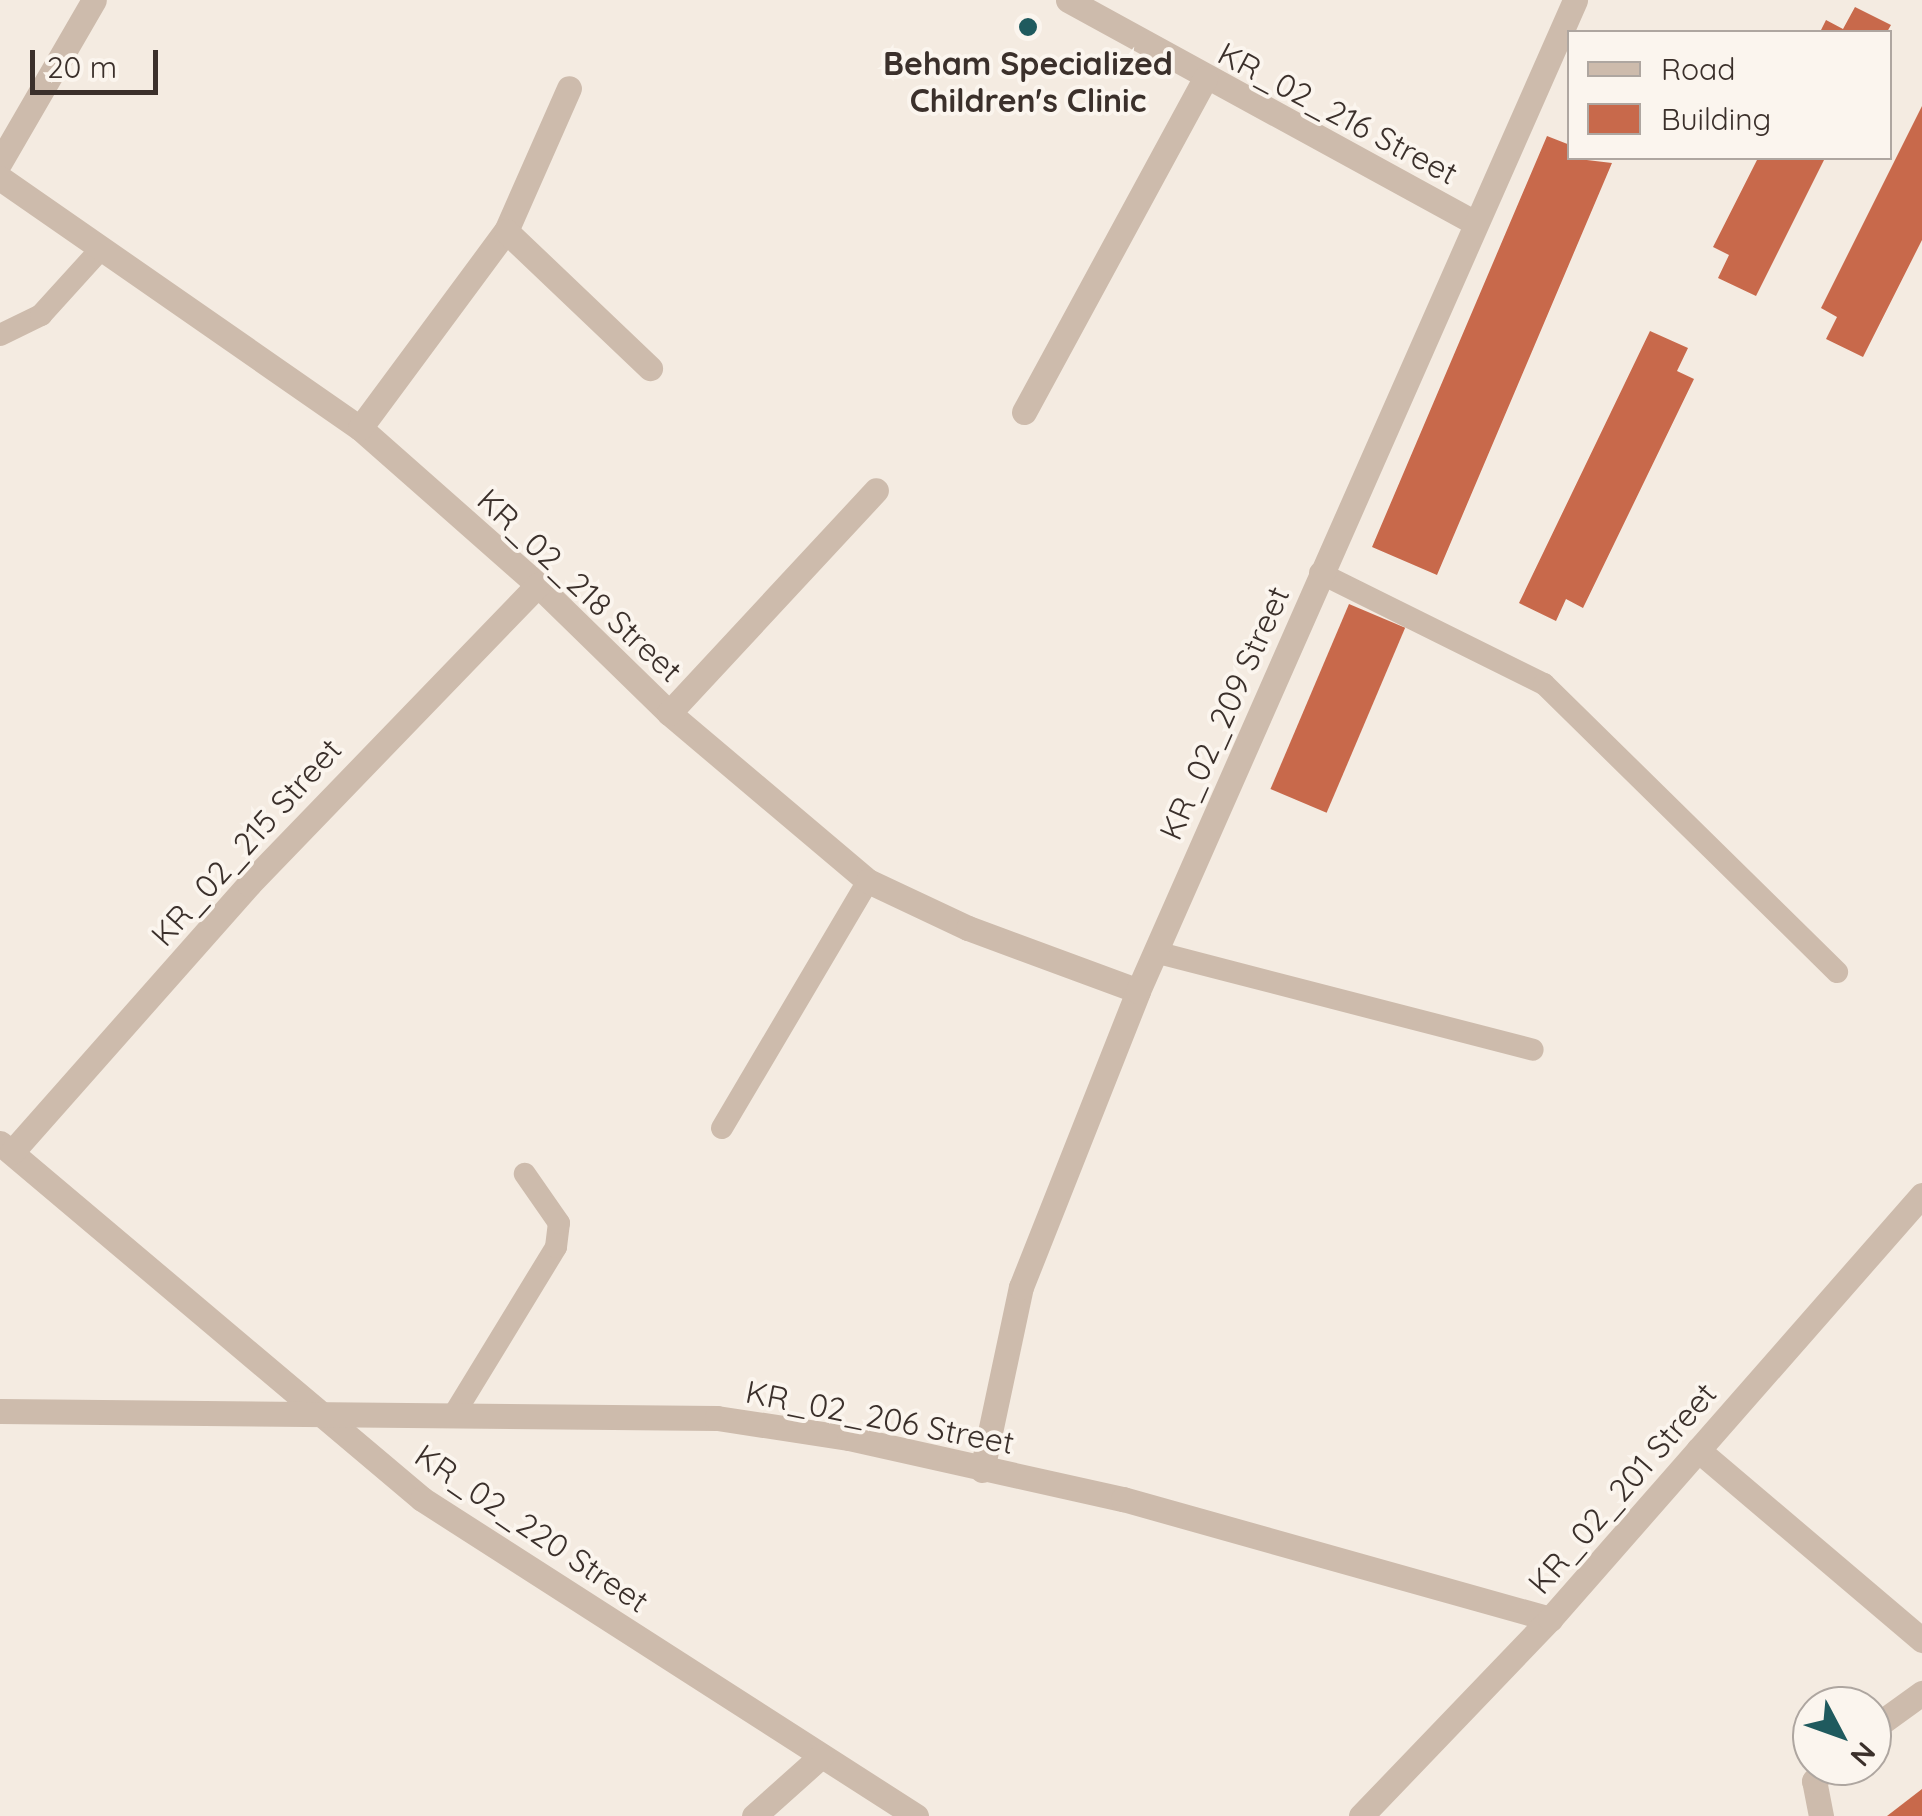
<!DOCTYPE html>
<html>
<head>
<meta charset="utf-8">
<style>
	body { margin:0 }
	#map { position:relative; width:1922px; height:1816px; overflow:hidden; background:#f4ebe1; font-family:Quicksand,sans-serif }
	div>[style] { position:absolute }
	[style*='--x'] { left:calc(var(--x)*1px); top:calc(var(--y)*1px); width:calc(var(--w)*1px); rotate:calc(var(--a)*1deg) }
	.building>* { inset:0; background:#c8694b; transform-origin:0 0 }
	.service>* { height:22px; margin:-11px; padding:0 11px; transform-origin:11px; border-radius:11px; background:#cdbbac }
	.minor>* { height:25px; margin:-12.5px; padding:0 12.5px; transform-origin:12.5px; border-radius:12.5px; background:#cdbbac }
	.tertiary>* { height:25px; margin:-12.5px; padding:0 12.5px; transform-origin:12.5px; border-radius:12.5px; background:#cdbbac }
	.dots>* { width:28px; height:28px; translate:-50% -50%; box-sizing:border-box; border:5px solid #fbf5ee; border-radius:50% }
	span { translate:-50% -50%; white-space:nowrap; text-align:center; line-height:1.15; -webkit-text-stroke:8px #fbf5ee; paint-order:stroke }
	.poi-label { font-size:32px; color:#3b302b; font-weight:700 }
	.street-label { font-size:32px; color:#3b302b }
	.legend { position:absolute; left:1567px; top:30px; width:325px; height:130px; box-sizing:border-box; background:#fbf5ee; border:2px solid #aea6a0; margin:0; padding:12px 18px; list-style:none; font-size:30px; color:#3b302b }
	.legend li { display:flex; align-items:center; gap:20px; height:50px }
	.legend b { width:50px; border:2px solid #aea6a0 }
	.north { position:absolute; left:1792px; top:1686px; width:100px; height:100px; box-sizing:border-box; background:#fbf5ee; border:2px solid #aea6a0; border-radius:50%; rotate:131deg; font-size:28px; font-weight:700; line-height:40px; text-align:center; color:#3b302b }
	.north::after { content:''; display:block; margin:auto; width:35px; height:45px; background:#1f5a5e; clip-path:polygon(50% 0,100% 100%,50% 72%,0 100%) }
	.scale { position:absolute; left:30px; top:50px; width:128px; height:45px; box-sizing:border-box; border:5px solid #3b302b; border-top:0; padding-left:12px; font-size:30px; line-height:35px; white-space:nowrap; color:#3b302b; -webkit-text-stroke:8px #fbf5ee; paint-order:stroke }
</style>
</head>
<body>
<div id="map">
	<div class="building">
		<i style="clip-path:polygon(1855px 7px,1891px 25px,1887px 32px,1820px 32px,1826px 20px,1843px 29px)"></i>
		<i style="clip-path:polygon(1922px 106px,1922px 240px,1863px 357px,1826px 339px,1837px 317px,1821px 308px)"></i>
		<i style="clip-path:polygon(1547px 136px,1570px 145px,1570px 158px,1612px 163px,1437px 575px,1372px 547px)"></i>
		<i style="clip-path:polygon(1758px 158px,1825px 158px,1756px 296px,1718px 278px,1729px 255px,1713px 247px)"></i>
		<i style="clip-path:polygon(1650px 331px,1688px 348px,1677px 371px,1694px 379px,1583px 608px,1566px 599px,1556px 621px,1519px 603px)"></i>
		<i style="left:1349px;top:604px;width:61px;height:201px;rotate:23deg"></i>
		<i style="clip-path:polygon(1922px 1789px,1922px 1816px,1887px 1816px)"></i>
	</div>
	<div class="service">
		<i style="--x:0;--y:335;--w:46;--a:-26"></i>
		<i style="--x:41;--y:315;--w:86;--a:-47.8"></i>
		<i style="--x:1320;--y:573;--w:250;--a:26.4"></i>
		<i style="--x:1544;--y:684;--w:411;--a:44.5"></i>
		<i style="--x:1155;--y:952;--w:390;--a:14.5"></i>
		<i style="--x:722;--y:1128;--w:287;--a:-59.4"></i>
		<i style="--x:456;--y:1411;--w:192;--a:-58.6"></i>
		<i style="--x:556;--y:1247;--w:24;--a:-83"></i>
		<i style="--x:559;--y:1223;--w:60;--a:-124.8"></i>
	</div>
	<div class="minor">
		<i style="--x:1068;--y:0;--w:462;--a:28.7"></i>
		<i style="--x:0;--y:162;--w:187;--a:-59.9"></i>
		<i style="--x:0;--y:178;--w:438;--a:34.8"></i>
		<i style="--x:360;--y:428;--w:237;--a:41.4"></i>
		<i style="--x:538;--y:585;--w:183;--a:44.3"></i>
		<i style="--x:669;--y:713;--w:260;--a:40.2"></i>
		<i style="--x:868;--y:881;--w:110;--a:25.2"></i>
		<i style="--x:968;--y:928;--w:181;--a:20.3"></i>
		<i style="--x:506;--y:231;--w:156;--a:-66.2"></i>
		<i style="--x:1024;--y:412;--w:380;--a:-61.5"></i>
		<i style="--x:360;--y:428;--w:245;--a:-53.5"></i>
		<i style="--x:506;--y:231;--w:199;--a:43.6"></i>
		<i style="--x:669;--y:713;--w:304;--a:-47.1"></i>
		<i style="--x:0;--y:1143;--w:552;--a:40.15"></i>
		<i style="--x:422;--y:1499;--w:587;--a:32.69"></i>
		<i style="--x:12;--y:1152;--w:358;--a:-48.5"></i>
		<i style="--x:249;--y:884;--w:416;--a:-46"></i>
		<i style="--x:1698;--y:1450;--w:294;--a:40.3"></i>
		<i style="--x:982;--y:1470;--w:187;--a:-78"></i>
		<i style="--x:1021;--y:1287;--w:318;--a:-68.4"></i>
		<i style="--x:1138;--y:991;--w:1083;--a:-66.2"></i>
		<i style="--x:1872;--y:1729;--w:62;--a:-35.8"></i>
		<i style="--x:754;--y:1816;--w:90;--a:-41.8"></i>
		<i style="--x:1821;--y:1816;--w:36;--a:-101"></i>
		<i style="--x:1814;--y:1781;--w:20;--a:-49"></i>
	</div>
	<div class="tertiary">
		<i style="--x:0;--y:1411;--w:717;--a:0.56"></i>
		<i style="--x:717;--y:1418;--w:134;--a:8.6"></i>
		<i style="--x:849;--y:1438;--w:281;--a:12.6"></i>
		<i style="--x:1123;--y:1499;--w:444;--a:15.7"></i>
		<i style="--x:1361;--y:1816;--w:273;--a:-46.2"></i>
		<i style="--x:1550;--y:1619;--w:564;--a:-48.74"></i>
	</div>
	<div class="dots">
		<i style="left:1028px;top:27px;background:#1f5a5e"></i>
	</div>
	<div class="poi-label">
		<span style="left:1028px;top:82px">Beham Specialized<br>Children's Clinic</span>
	</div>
	<div class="street-label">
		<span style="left:1338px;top:113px;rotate:28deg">KR_02_216 Street</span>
		<span style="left:580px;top:585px;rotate:43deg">KR_02_218 Street</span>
		<span style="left:1224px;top:713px;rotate:-66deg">KR_02_209 Street</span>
		<span style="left:246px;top:842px;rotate:-48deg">KR_02_215 Street</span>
		<span style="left:880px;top:1417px;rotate:11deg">KR_02_206 Street</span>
		<span style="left:1622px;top:1488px;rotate:-49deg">KR_02_201 Street</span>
		<span style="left:532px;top:1528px;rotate:34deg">KR_02_220 Street</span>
	</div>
	<ul class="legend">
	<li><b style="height:12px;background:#cdbbac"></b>Road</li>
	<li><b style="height:28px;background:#c8694b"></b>Building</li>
	</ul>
	<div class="north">N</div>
	<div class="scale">20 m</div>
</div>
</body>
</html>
